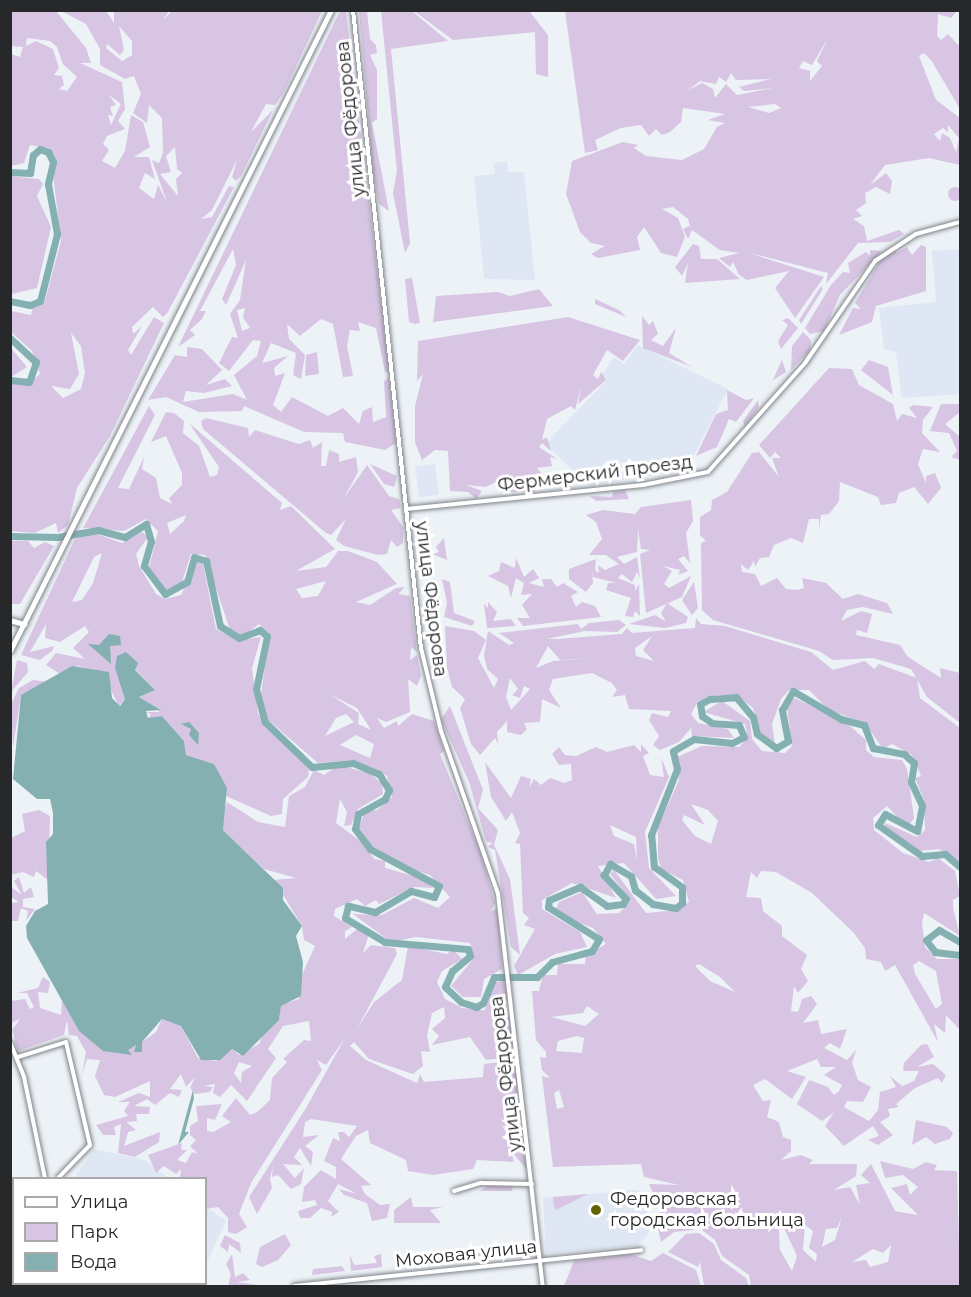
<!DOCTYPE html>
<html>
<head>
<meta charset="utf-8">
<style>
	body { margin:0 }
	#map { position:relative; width:971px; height:1297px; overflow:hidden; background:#edf2f7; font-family:Montserrat,sans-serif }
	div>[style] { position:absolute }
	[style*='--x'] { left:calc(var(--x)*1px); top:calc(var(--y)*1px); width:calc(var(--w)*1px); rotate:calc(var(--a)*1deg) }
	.built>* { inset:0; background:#dee7f3; transform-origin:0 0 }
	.green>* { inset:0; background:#d7c5e3 }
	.round { border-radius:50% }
	.water>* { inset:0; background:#84b0b1 }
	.river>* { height:7px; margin:-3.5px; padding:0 3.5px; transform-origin:3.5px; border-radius:3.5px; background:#84b0b1 }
	.roads { filter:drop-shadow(0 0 2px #7f8388) drop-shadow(0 0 2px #7f8388) }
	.minor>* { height:4px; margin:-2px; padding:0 2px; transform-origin:2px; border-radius:2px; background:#fff }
	.tertiary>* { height:4.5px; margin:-2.25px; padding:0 2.25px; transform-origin:2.25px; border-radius:2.25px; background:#fff }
	.secondary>* { height:5px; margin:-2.5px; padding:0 2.5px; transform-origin:2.5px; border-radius:2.5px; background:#fff }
	.dots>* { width:16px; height:16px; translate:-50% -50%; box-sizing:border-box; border:3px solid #fff; border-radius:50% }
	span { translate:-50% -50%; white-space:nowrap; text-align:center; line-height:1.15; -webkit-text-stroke:6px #fff; paint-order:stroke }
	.street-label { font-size:18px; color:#27282a }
	.poi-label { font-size:18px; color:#27282a }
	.left { translate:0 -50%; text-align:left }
	.frame { position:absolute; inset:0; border:12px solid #27282a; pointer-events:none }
	.legend { position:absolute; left:12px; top:1177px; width:195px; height:108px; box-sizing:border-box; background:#fff; border:2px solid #a9a9aa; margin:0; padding:8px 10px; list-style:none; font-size:18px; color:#27282a }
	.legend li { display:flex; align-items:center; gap:12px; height:30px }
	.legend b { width:30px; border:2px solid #a9a9aa }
</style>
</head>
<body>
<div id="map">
	<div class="built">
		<i style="clip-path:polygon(507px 161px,508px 172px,524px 172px,535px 280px,484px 279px,474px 176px,495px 174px,494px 163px)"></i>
		<i style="clip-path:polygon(960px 249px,960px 394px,902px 398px,896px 352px,884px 349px,879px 308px,936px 302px,932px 251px)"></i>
		<i style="clip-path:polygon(638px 345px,728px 389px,694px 455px,692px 469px,589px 485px,545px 444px,607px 380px,602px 375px,614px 357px,624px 364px)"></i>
		<i style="left:435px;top:464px;width:31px;height:20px;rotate:83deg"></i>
		<i style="clip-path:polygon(94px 1149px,145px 1160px,168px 1178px,74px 1178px)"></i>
		<i style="clip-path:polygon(637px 1190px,646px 1197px,649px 1234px,637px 1246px,546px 1254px,543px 1198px)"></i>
		<i style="clip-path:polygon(206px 1207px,226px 1221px,206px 1264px)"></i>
	</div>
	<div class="green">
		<i style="clip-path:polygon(evenodd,11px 10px,56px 11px,86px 48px,91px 63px,80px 63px,122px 82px,125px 109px,118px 121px,125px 129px,107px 136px,103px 144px,109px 150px,102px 161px,115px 168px,125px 151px,131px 115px,143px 122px,150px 147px,134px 157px,149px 157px,155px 179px,145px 173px,139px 188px,154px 199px,158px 185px,167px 202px,152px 160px,159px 163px,163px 153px,162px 118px,149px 105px,147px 123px,133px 113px,141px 94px,134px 76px,125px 79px,100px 65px,100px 49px,86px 24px,61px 11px,106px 11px,114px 23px,114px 11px,169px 11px,163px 20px,172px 11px,322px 11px,284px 92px,275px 105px,266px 104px,251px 132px,273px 110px,241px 176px,236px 181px,232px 177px,237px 160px,212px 210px,201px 219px,212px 217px,229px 186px,234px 187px,168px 312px,163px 317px,153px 307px,132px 327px,133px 334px,142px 326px,128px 350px,131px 355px,154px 317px,164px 323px,110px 436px,77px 488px,68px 525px,58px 533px,56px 523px,35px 533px,11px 531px,11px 383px,27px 385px,40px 374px,32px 351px,11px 332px,11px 311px,31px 315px,33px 307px,44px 304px,61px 241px,50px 149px,30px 145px,24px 163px,11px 166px,11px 54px,20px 57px,23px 47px,11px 46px,11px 10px,119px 26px,132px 41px,132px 55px,122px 61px,106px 48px,107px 44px,120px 55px,124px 50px,119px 26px,11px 10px,27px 38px,50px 41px,57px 47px,63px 64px,77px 77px,67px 91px,59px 89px,64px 85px,62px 76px,54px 75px,59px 68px,53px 49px,36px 41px,26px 46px,27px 38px,11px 10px,109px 95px,121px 104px,111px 125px,108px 115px,113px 116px,110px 107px,116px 105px,109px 95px,11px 10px,175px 147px,177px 169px,182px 173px,176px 179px,178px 196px,160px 174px,171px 172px,166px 156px,175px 147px,11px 10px,71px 333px,81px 346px,85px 373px,81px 389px,63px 398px,51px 386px,70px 389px,79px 374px,71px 333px)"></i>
		<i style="clip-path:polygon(evenodd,340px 11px,346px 11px,389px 372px,385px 372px,376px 328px,358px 322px,360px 331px,350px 330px,347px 346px,353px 376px,343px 377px,333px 324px,321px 319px,300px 336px,287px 324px,289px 339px,305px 355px,301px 379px,293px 375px,296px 353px,271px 343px,262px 363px,288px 356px,274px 368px,275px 376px,285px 373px,273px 405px,281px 412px,292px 397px,328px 416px,343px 408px,359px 424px,363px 411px,372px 407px,373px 422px,386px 417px,384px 381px,389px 378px,396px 443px,385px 450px,345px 442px,343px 433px,304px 432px,244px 406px,242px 411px,199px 412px,166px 397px,148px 400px,175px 355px,187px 357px,187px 347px,202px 349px,222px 370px,206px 385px,225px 379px,232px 386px,204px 393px,186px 391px,183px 402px,233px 394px,247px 400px,234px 375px,257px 356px,261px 341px,253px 340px,229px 371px,219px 363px,232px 337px,238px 338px,230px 314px,240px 300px,246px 260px,226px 305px,222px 299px,236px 265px,233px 249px,200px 311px,206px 311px,202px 319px,190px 330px,195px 335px,178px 347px,340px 11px,245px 308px,243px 317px,250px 328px,242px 331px,237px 310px,245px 308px)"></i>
		<i style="clip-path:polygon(359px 11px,367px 11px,370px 39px,376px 45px,377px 53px,370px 55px,377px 70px,377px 119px,372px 123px,389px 211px,379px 204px,373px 170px)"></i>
		<i style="clip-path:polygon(381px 11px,412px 11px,448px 41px,391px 49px,410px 243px,405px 253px,393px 193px,397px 171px)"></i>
		<i style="clip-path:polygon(414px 11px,529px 11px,548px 35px,548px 77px,536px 74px,535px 32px,453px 40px)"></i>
		<i style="clip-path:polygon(evenodd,565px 11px,957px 11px,951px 18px,938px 14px,937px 36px,941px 40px,948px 34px,960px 47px,960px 109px,931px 60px,924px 53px,919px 56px,936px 100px,960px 118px,960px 165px,929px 158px,885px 165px,870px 185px,886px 173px,892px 181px,890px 194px,876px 187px,865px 193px,866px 203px,856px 210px,862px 216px,853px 219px,864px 226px,867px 241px,899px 230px,904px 234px,890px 242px,858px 243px,826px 284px,828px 273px,746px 252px,824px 277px,795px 318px,775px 288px,789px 271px,747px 280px,739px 275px,733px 262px,730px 267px,719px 258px,739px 253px,720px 250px,692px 230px,688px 239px,683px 229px,690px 226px,688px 219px,673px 207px,662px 209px,678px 218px,685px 237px,677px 257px,661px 253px,644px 227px,637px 237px,640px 250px,598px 258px,591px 254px,605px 246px,591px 243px,580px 232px,566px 194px,572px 161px,623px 142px,638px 145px,634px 148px,646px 156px,682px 160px,704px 149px,717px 127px,725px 123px,708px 120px,725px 114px,683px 108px,681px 122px,670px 132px,662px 135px,656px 129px,649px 136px,641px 125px,621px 128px,595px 140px,598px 150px,585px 153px,565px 11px,828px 38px,817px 61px,822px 66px,810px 81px,810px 71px,799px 68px,803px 61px,812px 65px,828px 38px,565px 11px,731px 73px,736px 80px,771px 79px,739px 87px,744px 91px,773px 88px,737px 95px,726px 84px,715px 98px,713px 89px,702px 83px,688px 90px,700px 81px,716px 84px,719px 77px,726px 82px,731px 73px,565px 11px,775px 104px,781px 108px,769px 113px,748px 107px,775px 104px,565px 11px,948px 125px,959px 138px,956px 152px,950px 138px,942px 133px,940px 141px,934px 134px,943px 128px,948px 132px,948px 125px)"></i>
		<i style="clip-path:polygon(10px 176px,39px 179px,43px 184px,37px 196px,51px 227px,37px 288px,12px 294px)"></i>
		<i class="round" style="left:948px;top:187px;width:14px;height:14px"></i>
		<i style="clip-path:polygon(693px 244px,699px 246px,701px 259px,717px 259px,740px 279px,685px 283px,688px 263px,682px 276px,675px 267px)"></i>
		<i style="clip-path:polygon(921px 245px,926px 247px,926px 291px,876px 306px,872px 322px,839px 335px,853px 308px,861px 309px,855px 303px,880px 261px,896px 248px,896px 253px,907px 247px,912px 255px)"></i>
		<i style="clip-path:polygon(870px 250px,882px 251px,840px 295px,824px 331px,810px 334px,805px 328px,831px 285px,843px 272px,850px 273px,848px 263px,866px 252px,870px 256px)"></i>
		<i style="clip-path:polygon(412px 278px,420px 323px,415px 324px,409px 322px,405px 279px)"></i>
		<i style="clip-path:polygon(821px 286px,823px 289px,801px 324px,799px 320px)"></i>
		<i style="clip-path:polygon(539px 289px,553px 306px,433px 322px,436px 296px,498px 292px,510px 296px)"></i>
		<i style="clip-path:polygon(595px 299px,619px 310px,626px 317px,595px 304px)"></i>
		<i style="clip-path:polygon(642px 316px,649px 325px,653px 321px,658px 334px,651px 340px,663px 346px,676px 328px,669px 353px,692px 367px,643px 348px)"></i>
		<i style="clip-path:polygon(568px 317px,640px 340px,623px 361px,607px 350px,593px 375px,598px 379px,601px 372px,606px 380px,578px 404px,581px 386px,575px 410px,571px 406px,547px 419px,542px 440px,547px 437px,551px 451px,542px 443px,539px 447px,557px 459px,550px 457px,552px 466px,537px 468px,541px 473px,534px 492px,503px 492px,497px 484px,501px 483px,504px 478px,486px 487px,466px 485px,482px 491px,476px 499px,468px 492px,450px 491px,448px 451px,435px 450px,422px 460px,415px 442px,415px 406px,423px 374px,417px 381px,418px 341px)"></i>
		<i style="clip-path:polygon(788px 318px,798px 328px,781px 349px,778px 341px,788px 325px,782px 320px)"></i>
		<i style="clip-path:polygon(803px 332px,811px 340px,810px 350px,791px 370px,792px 346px)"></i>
		<i style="clip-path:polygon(10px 347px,27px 367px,11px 377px,10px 377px)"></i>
		<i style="clip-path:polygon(317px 352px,319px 374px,305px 376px,306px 355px)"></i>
		<i style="clip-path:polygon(782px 360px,786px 372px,773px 380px,765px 397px)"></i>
		<i style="clip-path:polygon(869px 360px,888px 367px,893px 395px,861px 370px)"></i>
		<i style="clip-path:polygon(829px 368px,852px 369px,859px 385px,893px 404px,897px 421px,902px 414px,917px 418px,909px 408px,913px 405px,933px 407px,923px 420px,922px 433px,940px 452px,923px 449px,918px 464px,926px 483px,926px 476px,935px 473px,941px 488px,928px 504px,914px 487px,899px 493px,896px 503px,881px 505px,878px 497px,840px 482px,839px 501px,829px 514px,821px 515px,819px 529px,819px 519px,809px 519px,803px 543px,791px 538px,774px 545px,769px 557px,760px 558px,755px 567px,754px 561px,748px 570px,741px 564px,742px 572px,755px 574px,761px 586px,777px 578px,786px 589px,798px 590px,804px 588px,802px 578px,826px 583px,843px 599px,858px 594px,887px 603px,893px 614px,863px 607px,847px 610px,841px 621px,861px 611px,872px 614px,867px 633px,857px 630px,856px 635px,900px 645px,908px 657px,941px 678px,940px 668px,960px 673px,960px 723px,927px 697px,911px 669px,873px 658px,833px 660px,819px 651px,713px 620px,702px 610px,701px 543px,706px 541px,700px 535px,700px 517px,711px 510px,712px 500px,727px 492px,752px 453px,759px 452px,779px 477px,772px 458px,781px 458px,775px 452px,770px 458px,759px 445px)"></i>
		<i style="clip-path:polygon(727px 390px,746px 400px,754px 398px,736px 422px,729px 419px,717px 447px,696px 456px,716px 414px,728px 410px)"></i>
		<i style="clip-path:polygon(758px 400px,759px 407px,745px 426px,743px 421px)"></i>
		<i style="clip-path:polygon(941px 404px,960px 404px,960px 412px,945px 424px,960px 437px,960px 460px,951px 457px,957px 451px,949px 433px,930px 431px)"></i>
		<i style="clip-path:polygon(evenodd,149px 406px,155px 415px,118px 488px,129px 489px,144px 457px,142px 469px,156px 478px,160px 498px,172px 504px,169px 498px,182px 485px,182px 473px,166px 436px,151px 442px,166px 412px,174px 413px,184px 421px,183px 433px,199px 446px,210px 477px,217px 475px,219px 467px,189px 423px,282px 503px,280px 510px,291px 506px,335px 549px,296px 571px,326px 567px,338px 551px,348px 551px,377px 562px,397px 584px,356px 602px,370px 605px,396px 588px,405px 587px,398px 594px,410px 596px,417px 652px,411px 647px,410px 660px,417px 655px,421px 676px,417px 686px,408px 679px,410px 712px,386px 722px,377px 718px,384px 728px,397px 721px,398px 726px,412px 714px,434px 721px,444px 751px,440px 754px,481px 854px,495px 903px,491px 911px,496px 909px,499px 924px,502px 969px,484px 979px,481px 997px,463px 997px,451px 986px,474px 958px,470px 943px,416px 937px,391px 942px,353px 914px,382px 915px,414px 898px,438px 908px,450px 897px,430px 875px,401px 866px,373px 849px,359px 828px,365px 811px,377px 810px,392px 797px,387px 776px,354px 760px,318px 763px,267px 719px,261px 695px,269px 633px,259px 624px,243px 636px,231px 633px,205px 555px,191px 554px,182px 582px,166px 591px,149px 568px,158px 531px,146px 519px,124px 531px,83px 528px,149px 406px,186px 515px,184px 521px,170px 534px,167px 523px,186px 515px,149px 406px,326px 581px,318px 596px,302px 598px,296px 589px,326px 581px,149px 406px,329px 694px,357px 708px,371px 730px,358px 724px,359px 713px,329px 694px,149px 406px,346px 714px,354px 722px,325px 736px,336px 718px,346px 714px,149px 406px,356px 735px,374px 744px,370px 758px,340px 745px,356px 735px)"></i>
		<i style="clip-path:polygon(206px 418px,248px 428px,249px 437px,255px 430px,299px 444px,310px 440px,313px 448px,322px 442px,321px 466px,326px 466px,329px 450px,339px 454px,339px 462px,356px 457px,358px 472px,344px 498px,367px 465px,389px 496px,399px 499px,401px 508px,391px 510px,403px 527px,403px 543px,397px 547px,391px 540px,387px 554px,378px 555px,344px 546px,336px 540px,346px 519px,331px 535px,326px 533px,203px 429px,201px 421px)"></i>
		<i style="clip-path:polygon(370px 464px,397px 476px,394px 487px,384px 484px)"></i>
		<i style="clip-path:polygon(625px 490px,629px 499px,596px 501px,590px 496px,612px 497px,613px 492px)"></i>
		<i style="clip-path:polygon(691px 500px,693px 521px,686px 533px,690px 563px,684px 556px,678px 559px,688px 571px,678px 575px,680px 570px,663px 566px,672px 571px,664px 584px,669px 588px,691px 576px,682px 597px,646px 613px,640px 554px,650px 550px,641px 549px,638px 529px,637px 552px,617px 557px,624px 564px,637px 557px,640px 578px,637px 572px,632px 582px,622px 574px,618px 578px,635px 585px,635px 591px,639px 584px,640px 616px,635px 611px,633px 617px,625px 616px,631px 598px,606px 590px,608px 583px,616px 583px,593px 577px,592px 568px,593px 583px,586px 592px,569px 579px,569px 569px,596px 559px,595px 570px,599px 573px,598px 565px,605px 570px,619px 564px,606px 555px,589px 555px,602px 539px,596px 522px,586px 515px,603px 510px,635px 514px,641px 507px)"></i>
		<i style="clip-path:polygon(evenodd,142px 532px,148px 537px,136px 554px,139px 566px,156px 594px,165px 599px,181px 595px,197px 561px,203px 564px,216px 629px,238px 640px,261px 637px,252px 668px,258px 714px,309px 769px,308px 777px,283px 799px,282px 814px,271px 816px,226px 796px,214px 764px,186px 755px,184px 741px,162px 716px,148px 719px,151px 714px,145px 712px,158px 712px,160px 709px,139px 697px,155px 690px,133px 667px,118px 663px,125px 699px,119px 706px,102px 672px,77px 666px,60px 674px,46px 665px,56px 653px,85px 659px,73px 648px,89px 632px,85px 626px,60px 642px,45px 638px,46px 624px,30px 652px,54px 646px,52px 651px,40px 660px,21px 655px,75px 539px,94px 533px,122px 543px,142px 532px,102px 553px,93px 583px,82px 600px,72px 602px,94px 557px,102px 553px)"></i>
		<i style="clip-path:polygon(444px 538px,447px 560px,432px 554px,439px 552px,436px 547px)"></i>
		<i style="clip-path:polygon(10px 541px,28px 541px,34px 548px,45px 542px,54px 546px,20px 604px,11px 604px)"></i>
		<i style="clip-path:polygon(516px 558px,524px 577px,533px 569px,539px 578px,529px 583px,544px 587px,542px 579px,551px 579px,557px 587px,563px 583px,578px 592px,571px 596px,576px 607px,582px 602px,595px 606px,601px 617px,523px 626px,517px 618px,530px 618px,522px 605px,532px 594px,521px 595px,524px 583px,516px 578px,511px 598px,508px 586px,488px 576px,499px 571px,501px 562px,515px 568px)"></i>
		<i style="clip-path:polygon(442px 579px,450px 582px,454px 613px,475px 621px,472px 626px,444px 617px,447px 603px)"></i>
		<i style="clip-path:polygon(694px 582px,698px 608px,692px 615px,682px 600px)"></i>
		<i style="clip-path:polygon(488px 602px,497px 612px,493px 621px,511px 619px,516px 626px,487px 628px,484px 604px,488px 608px)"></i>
		<i style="clip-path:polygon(667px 603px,688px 617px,686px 623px,665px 628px,629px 624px,655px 615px,666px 622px,661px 613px)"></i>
		<i style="clip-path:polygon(evenodd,696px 618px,701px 624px,725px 626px,811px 652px,833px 670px,865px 661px,874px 669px,879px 664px,917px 678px,920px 698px,960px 728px,960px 863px,939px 849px,919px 851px,885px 829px,885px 823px,917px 837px,925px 830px,924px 800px,915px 778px,921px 776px,912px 755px,892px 744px,883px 749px,865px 723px,829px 710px,809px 690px,789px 690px,781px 699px,772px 724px,775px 744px,761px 736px,753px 708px,739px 697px,719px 695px,698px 701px,691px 714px,698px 723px,728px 729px,734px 738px,692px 736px,691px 728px,679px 742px,660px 750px,653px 745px,659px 736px,649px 720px,652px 713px,668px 717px,671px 711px,629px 709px,625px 695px,612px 697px,617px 690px,612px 683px,592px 673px,553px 679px,549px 690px,561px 708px,542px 699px,540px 722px,524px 723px,527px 729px,521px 735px,507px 732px,507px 721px,497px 732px,498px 744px,495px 738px,480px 755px,471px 744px,460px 708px,465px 699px,452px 687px,447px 668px,445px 626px,474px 631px,486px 640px,478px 658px,494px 688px,498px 679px,487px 669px,484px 656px,488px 631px,509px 645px,514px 643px,499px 633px,578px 624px,581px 629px,589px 623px,619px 620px,626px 625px,617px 632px,585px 631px,547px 639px,557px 639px,622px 634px,627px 628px,632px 633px,695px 628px,696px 618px,652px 636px,643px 650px,654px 661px,636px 656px,635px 648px,652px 636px,696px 618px,548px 646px,560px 660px,594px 658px,553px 661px,536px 668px,548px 646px,696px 618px,510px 678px,518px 689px,512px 695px,520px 698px,524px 686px,530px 689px,511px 710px,506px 697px,510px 678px)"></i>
		<i style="clip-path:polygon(17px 660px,27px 663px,28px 672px,11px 692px)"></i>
		<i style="clip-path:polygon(33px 680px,50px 682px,21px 695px,13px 747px,11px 704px,19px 688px)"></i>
		<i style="clip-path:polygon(evenodd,795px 698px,850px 726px,866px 740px,866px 750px,874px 757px,902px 760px,907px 769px,914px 818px,910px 824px,901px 821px,887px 806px,873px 818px,874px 830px,903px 853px,929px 862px,938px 858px,955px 871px,960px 896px,953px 900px,953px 908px,960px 936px,924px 913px,922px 924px,925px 947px,937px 959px,960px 959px,960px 1030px,946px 1015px,945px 1033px,934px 1024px,938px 1042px,895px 965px,885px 971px,881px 962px,866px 959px,865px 948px,853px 932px,812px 893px,776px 872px,761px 871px,757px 878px,751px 872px,746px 897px,761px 898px,763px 911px,782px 926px,782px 936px,807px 955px,801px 969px,808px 981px,798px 993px,794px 986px,791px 1011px,798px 1012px,802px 999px,811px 996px,817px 1004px,803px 1023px,818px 1020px,821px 1034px,847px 1029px,840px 1049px,830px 1043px,824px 1048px,847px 1060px,856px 1050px,852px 1063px,858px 1080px,871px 1087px,863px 1102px,847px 1101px,844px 1107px,869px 1121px,878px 1110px,880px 1092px,896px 1087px,890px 1076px,902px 1086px,914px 1081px,919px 1071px,903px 1071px,904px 1063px,921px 1045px,927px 1044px,934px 1057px,917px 1067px,933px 1064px,946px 1075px,942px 1083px,938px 1078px,915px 1088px,896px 1104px,899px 1107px,888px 1109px,890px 1116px,880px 1122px,893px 1135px,878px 1145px,868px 1140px,879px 1136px,873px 1126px,844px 1146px,825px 1126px,834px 1112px,822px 1121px,797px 1104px,809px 1080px,828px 1087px,834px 1095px,839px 1091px,842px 1085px,824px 1075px,836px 1067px,821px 1067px,817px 1059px,787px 1071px,806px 1077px,792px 1099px,765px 1079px,753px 1085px,763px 1101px,771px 1100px,767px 1117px,779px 1122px,783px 1137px,791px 1140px,791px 1151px,781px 1160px,801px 1155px,813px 1160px,809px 1164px,857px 1164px,856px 1176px,834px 1190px,850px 1187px,860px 1205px,856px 1185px,870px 1183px,861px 1175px,871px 1164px,895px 1211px,918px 1215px,891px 1188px,907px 1184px,910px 1195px,918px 1187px,903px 1175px,885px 1178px,880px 1161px,913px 1169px,926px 1162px,937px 1165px,934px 1170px,957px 1171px,960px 1286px,751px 1286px,749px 1275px,722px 1256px,715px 1240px,694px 1224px,693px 1230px,674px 1232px,661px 1242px,656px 1219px,661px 1210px,649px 1184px,679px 1185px,644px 1177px,641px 1164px,553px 1167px,542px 1076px,550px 1078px,542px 1070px,540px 1057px,546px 1058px,546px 1052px,536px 1040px,532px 991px,539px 991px,543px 975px,557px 975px,558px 964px,585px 964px,586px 955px,606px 944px,593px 928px,563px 917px,556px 909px,559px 902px,582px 892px,597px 914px,619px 913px,631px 901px,610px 874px,614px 870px,646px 913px,678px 910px,689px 902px,683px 880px,661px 869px,658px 858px,658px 827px,679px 780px,677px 757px,702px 746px,739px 747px,748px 738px,745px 724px,703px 712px,722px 701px,750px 721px,752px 739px,762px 751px,785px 753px,792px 746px,787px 706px,795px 698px,691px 804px,708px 810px,718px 821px,711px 844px,695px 836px,682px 820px,684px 815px,705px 825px,691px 804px,795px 698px,919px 961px,936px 971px,942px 1004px,936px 1009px,915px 974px,913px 965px,919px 961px,795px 698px,699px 964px,720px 977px,735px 992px,710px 981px,695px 966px,699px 964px,795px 698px,587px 1006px,599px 1014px,585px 1026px,551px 1017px,583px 1013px,587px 1006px,795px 698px,577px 1036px,584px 1038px,582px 1053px,556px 1051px,558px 1041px,577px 1036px,795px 698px,559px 1090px,564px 1107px,557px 1109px,554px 1093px,559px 1090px,795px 698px,778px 1215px,797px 1256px,792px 1271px,780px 1250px,778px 1215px,795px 698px,842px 1217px,835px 1240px,822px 1247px,826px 1229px,837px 1228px,842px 1217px,795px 698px,805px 1225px,813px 1231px,809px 1248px,817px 1254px,816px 1262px,803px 1250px,805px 1225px,795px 698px,891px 1245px,888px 1262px,870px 1267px,866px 1260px,852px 1262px,873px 1249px,883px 1253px,891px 1245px)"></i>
		<i style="clip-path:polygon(450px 706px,483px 790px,478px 808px,498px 830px,494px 845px,510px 879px,520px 955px,511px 947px,495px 850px,488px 847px,492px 843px,486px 841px,469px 782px,441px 719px)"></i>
		<i style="clip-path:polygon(evenodd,641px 744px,649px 753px,643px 756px,650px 775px,664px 777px,661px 757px,669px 777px,645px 832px,649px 868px,676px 896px,656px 899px,624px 863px,598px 866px,616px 898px,572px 883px,542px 900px,542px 909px,580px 932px,587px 947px,555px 954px,518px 975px,514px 966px,535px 929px,524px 925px,529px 918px,523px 913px,520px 844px,515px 843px,520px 833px,512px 812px,506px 821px,491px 797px,485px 762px,511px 798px,521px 776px,531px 779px,529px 788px,534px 779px,541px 785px,550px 778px,564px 783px,572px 780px,571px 764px,559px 765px,552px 754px,559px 747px,565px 755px,576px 756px,596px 747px,607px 752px,634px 745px,641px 752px,641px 744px,610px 825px,636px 837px,637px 860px,634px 844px,614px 836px,610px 825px)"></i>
		<i style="clip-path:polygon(evenodd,339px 765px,371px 774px,382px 784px,383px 794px,358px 809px,351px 825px,344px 826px,347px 812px,340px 799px,336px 823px,363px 843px,374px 859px,385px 861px,385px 868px,421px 878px,433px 888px,414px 887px,379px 904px,376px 900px,365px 906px,357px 899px,335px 909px,334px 916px,352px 927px,345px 931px,345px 939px,357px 929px,369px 934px,363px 953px,371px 945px,395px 948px,397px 954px,357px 1029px,374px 1002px,402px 980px,408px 946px,447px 954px,453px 949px,462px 959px,442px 971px,437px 982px,445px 999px,462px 1008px,485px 1010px,494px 983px,504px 980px,509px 997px,508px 1002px,501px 999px,502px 1014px,509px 1016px,513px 1044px,510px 1057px,486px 1060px,470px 1037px,432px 1045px,439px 1036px,432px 1029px,445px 1018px,444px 1007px,432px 1013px,427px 1035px,430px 1052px,421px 1051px,423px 1066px,413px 1074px,369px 1059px,354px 1042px,350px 1046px,366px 1060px,417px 1083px,420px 1074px,424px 1082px,483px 1077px,484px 1064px,511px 1061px,510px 1071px,517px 1075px,518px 1130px,527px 1170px,511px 1151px,514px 1162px,477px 1160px,473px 1169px,433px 1175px,408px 1171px,406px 1160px,370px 1143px,368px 1130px,356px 1136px,341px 1159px,371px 1185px,361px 1186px,365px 1194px,380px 1205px,390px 1204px,387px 1218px,372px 1221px,367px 1203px,344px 1195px,339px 1189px,357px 1194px,338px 1184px,328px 1201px,339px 1212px,331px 1217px,332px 1212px,321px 1208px,310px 1218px,300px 1218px,298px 1211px,317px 1205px,315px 1200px,302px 1202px,304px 1187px,321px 1170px,336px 1179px,336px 1167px,324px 1161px,333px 1138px,340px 1141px,338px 1132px,344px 1132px,349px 1137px,357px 1126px,311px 1119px,305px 1122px,303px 1137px,319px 1135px,305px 1146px,313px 1152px,311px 1166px,300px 1148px,294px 1157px,302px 1165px,283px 1164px,295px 1178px,304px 1168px,301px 1184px,291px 1189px,278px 1175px,272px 1177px,273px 1165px,270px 1179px,272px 1188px,257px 1214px,249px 1197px,306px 1108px,345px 1038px,326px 1065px,317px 1060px,322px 1070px,251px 1183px,239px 1214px,247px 1227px,236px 1234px,228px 1232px,228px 1218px,218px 1207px,206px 1209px,206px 1178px,180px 1178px,181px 1169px,176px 1174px,164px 1166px,156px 1173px,148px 1155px,182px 1143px,181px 1150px,187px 1150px,177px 1160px,186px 1163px,192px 1152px,198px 1154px,190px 1146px,196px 1140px,190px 1135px,190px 1126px,198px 1121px,196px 1106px,222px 1104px,215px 1120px,207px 1118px,207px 1131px,213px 1132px,231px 1122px,222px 1116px,236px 1098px,250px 1115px,257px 1112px,270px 1100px,272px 1078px,287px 1062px,283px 1059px,304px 1040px,311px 1041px,309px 1021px,283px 1026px,268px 1049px,276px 1058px,247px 1101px,231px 1085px,220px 1097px,213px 1093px,215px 1084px,204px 1086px,213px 1087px,210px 1092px,195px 1094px,190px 1088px,195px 1077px,186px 1087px,181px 1074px,170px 1089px,182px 1090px,179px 1097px,170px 1093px,155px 1105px,147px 1099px,134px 1106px,150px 1107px,149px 1114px,136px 1114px,137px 1121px,126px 1122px,136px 1130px,128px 1132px,124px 1146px,160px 1132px,159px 1142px,135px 1157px,118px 1153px,121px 1124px,114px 1127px,116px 1135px,103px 1135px,96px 1125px,128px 1116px,124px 1111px,130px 1102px,118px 1102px,139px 1093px,150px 1097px,150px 1081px,115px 1097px,104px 1095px,95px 1076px,100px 1060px,87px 1059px,82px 1075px,86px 1052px,77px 1036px,69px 1035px,67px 1020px,64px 1035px,18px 1051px,12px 1030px,20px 1019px,11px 1023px,11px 1001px,25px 999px,30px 1009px,34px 1007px,27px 993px,17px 993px,38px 988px,43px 977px,50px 982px,48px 993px,38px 992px,40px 1008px,61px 1015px,62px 1000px,79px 1031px,120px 1051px,137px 1045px,134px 1052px,142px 1052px,142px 1042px,156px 1032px,162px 1019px,181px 1026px,198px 1058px,216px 1061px,232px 1049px,239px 1055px,259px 1044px,265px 1029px,279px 1020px,281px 1005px,299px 999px,301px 977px,315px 946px,304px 940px,302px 926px,274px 880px,296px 878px,264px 869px,223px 830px,224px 811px,227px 802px,258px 822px,285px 827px,289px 796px,305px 787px,314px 770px,324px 775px,339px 765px,239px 1062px,252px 1066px,242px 1072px,241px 1083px,234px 1073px,239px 1062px,339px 765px,512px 1100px,515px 1107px,517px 1147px,502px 1126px,509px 1128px,512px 1100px)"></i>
		<i style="clip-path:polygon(39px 810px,50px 816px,48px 880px,36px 871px,34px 877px,23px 872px,11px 875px,11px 838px,25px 831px,22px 814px)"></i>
		<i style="clip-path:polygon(19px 877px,24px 893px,31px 887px,34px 897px,23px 899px,23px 907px,35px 909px,26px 921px,28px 911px,21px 908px,18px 921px,11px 921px,11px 903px,19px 902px,11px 897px,11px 887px,22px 895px,14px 881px)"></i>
		<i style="clip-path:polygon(916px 1120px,947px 1127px,953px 1133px,950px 1139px,935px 1144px,926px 1137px,912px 1145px)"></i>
		<i style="clip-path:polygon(490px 1184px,513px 1185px,512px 1191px,480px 1191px)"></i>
		<i style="clip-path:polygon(588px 1194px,556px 1210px,554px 1207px,553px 1197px)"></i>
		<i style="clip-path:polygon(411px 1197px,413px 1207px,443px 1207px,430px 1210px,441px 1223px,394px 1223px,394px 1210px)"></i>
		<i style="clip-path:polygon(699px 1233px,714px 1244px,721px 1260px,746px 1278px,749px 1286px,704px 1286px,700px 1262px,698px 1267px,668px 1252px,686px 1234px)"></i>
		<i style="clip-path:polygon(285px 1234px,291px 1245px,278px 1260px,262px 1267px,256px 1264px,260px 1247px)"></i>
		<i style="clip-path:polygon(225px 1235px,240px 1243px,241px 1253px,229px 1244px,228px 1252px,220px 1246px)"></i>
		<i style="clip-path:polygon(526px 1242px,522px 1253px,496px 1255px,494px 1243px,499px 1250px,523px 1248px)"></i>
		<i style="clip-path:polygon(486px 1246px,492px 1255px,459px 1259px,459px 1254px,486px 1252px)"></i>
		<i style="clip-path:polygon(663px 1253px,696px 1270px,701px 1286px,564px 1286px,574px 1261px,630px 1254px,651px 1261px)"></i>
		<i style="clip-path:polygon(232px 1254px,235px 1277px,243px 1273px,250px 1280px,237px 1282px,265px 1286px,228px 1286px,231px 1274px,226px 1264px)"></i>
		<i style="clip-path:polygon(381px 1254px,382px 1267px,351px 1271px,350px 1255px,354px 1265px,377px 1263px,374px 1256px)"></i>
		<i style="clip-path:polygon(342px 1266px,345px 1271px,312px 1275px,313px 1269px)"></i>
	</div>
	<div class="water">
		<i style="clip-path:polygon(109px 634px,120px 636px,121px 645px,110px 646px,111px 664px,88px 644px,99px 645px)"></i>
		<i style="clip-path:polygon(126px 652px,138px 663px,135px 670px,155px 690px,139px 697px,161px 710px,146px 711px,148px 718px,162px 716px,184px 741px,186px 755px,214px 764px,227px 788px,223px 830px,283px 888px,283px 900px,302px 926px,296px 936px,303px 962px,301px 996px,281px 1006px,279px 1020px,243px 1056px,232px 1049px,220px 1060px,201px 1060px,181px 1026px,162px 1019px,142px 1042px,142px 1052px,134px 1052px,136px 1045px,128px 1050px,132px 1055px,103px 1051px,79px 1031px,27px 938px,26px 926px,35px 911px,48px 904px,46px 842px,53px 834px,53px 813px,50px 799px,37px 799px,13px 779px,21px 695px,72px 666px,109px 672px,112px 698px,120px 706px,125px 699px,115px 668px,117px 656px)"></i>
		<i style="clip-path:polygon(189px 722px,199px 733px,198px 745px,189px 735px,191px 729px,181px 724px)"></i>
		<i style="clip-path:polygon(193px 1090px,194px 1098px,185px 1132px,189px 1132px,178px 1145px)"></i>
	</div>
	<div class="river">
		<i style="--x:10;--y:172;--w:20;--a:3"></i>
		<i style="--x:30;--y:173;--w:18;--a:-81"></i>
		<i style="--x:33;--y:155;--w:9;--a:-41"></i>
		<i style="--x:40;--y:149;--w:9;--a:21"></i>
		<i style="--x:48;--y:152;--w:11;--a:63"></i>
		<i style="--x:53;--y:162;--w:23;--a:103"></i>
		<i style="--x:48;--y:184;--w:51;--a:79.8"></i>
		<i style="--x:57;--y:234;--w:69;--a:104.2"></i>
		<i style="--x:40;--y:301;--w:11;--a:158"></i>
		<i style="--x:30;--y:305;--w:20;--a:-169"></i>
		<i style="--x:10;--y:338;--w:35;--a:43"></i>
		<i style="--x:36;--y:362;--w:21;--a:109"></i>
		<i style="--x:29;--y:382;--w:19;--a:-174"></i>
		<i style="--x:10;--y:536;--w:48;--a:1.2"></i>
		<i style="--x:58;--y:537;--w:41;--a:-9.9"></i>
		<i style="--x:98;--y:530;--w:28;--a:15"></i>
		<i style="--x:125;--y:537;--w:25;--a:-32"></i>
		<i style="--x:146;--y:524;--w:18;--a:74"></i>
		<i style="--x:151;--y:541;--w:26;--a:106"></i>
		<i style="--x:144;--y:566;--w:35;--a:53"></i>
		<i style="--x:165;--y:594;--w:25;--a:-29"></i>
		<i style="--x:187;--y:582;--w:26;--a:-74"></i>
		<i style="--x:194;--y:557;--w:13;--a:18"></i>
		<i style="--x:206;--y:561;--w:66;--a:77.8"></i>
		<i style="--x:220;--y:626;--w:22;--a:32"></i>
		<i style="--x:239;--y:638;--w:22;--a:-21"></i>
		<i style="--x:260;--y:630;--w:9;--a:41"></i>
		<i style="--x:267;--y:636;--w:54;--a:101.7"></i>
		<i style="--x:256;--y:689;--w:34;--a:75"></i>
		<i style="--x:265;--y:722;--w:65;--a:43.8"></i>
		<i style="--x:312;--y:767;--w:41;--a:-5.6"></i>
		<i style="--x:353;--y:763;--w:28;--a:23"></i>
		<i style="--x:379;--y:774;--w:19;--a:58"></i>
		<i style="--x:389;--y:790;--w:10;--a:114"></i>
		<i style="--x:385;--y:799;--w:31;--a:151"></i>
		<i style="--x:358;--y:814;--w:15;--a:101"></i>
		<i style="--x:355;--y:829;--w:25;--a:53"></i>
		<i style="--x:370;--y:849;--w:78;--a:28.2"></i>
		<i style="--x:439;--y:886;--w:12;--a:114"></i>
		<i style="--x:434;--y:897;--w:24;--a:-165"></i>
		<i style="--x:411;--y:891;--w:42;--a:149.7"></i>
		<i style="--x:375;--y:912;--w:28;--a:-167"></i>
		<i style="--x:348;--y:906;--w:12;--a:104"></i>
		<i style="--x:345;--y:918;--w:47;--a:31"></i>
		<i style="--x:385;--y:942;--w:83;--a:4.8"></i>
		<i style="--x:468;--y:949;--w:7;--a:74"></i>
		<i style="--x:470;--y:956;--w:23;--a:140"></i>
		<i style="--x:452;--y:971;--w:17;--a:114"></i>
		<i style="--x:445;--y:987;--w:22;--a:43"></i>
		<i style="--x:461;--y:1002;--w:16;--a:18"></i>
		<i style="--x:476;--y:1007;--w:8;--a:-30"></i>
		<i style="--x:483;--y:1003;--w:28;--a:-67"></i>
		<i style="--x:494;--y:977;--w:43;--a:0"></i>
		<i style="--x:537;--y:977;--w:21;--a:-45"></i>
		<i style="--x:552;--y:962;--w:41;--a:-15.4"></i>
		<i style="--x:592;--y:951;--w:14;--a:-60"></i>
		<i style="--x:599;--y:939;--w:60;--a:-147.9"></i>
		<i style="--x:548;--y:907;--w:7;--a:-82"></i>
		<i style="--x:549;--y:900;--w:34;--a:-23"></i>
		<i style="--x:580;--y:887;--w:33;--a:35"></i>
		<i style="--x:607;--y:906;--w:16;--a:-7"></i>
		<i style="--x:623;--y:904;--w:6;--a:-59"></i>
		<i style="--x:626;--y:899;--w:33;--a:-133"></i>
		<i style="--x:604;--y:875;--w:13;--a:-61"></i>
		<i style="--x:610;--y:864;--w:24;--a:30"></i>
		<i style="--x:631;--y:876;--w:15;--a:74"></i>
		<i style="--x:635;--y:890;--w:23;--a:38"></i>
		<i style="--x:653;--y:904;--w:23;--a:10"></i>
		<i style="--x:676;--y:908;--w:8;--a:-40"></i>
		<i style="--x:682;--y:903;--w:16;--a:-90"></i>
		<i style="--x:682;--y:887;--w:34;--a:-144"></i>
		<i style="--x:654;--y:867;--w:32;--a:-95"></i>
		<i style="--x:651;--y:835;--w:71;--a:-68.5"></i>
		<i style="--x:677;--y:769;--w:18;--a:-103"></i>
		<i style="--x:673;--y:751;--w:24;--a:-30"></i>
		<i style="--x:694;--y:739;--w:38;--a:6"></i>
		<i style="--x:732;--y:743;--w:13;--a:-27"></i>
		<i style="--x:744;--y:737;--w:13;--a:-113"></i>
		<i style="--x:739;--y:725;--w:27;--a:-176"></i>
		<i style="--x:712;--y:723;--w:12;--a:-145"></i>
		<i style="--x:702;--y:716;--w:12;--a:-99"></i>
		<i style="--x:700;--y:704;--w:11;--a:-27"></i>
		<i style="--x:710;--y:699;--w:26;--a:-4"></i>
		<i style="--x:736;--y:697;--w:26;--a:50"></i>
		<i style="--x:753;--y:717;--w:17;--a:77"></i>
		<i style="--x:757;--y:734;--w:24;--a:36"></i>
		<i style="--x:776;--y:748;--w:14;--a:-30"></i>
		<i style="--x:788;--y:741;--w:32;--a:-101"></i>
		<i style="--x:782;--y:710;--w:22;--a:-60"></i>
		<i style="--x:793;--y:691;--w:56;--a:30.3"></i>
		<i style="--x:841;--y:719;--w:24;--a:15"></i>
		<i style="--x:864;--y:725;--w:25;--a:69"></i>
		<i style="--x:873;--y:748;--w:32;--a:11"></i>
		<i style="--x:904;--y:754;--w:13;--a:42"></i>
		<i style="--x:914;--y:763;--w:19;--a:99"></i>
		<i style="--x:911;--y:782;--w:26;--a:65"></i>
		<i style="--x:922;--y:806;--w:25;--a:101"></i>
		<i style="--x:917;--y:831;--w:36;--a:-152"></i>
		<i style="--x:885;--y:814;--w:13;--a:122"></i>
		<i style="--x:878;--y:825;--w:54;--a:35.2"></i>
		<i style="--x:922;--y:856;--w:23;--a:-5"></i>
		<i style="--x:945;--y:854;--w:20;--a:41"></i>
		<i style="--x:960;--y:942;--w:24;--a:-150"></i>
		<i style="--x:939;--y:930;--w:16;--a:142"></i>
		<i style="--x:926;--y:940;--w:15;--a:53"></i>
		<i style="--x:935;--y:952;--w:25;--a:7"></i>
	</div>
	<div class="roads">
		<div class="minor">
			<i style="--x:353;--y:10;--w:642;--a:83.92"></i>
			<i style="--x:421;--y:648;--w:85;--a:76.5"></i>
			<i style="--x:441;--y:731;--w:173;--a:70.7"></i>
			<i style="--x:498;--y:894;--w:395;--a:83.5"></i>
			<i style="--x:406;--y:509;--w:238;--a:-5.8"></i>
			<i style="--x:643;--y:485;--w:66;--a:-11.3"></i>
			<i style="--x:708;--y:472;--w:146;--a:-48.3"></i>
			<i style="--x:805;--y:363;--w:124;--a:-55.5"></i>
			<i style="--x:875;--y:261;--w:49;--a:-33.4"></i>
			<i style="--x:916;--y:234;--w:46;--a:-15.3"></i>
			<i style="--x:10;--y:1042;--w:38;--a:68"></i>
			<i style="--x:24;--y:1077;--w:103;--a:78.3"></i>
			<i style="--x:18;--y:1057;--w:50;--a:-17.4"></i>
			<i style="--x:66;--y:1042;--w:106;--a:76.9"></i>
			<i style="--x:90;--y:1145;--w:46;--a:134.1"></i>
			<i style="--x:454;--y:1191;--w:28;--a:-17"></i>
			<i style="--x:481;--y:1183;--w:51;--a:1.1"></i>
			<i style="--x:10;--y:1244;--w:4;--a:27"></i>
			<i style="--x:10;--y:1261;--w:6;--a:-45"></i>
			<i style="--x:69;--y:1284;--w:5;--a:22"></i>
			<i style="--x:294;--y:1286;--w:349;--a:-5.9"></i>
		</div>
		<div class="tertiary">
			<i style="--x:10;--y:620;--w:15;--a:16"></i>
		</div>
		<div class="secondary">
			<i style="--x:10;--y:651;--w:717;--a:-63.4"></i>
		</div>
	</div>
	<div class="dots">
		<i style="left:596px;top:1210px;background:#606400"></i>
	</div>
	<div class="street-label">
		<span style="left:351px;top:119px;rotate:-96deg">улица Фёдорова</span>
		<span style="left:595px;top:474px;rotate:-7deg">Фермерский проезд</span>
		<span style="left:431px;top:599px;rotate:83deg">улица Фёдорова</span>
		<span style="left:506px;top:1074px;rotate:-97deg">улица Фёдорова</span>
		<span style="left:466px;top:1254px;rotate:-6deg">Моховая улица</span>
	</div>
	<div class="poi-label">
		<span class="left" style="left:610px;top:1210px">Федоровская<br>городская больница</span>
	</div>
	<div class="frame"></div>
	<ul class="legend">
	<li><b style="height:8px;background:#fff"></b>Улица</li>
	<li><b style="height:16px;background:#d7c5e3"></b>Парк</li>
	<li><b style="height:16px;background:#84b0b1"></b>Вода</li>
	</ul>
</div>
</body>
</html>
